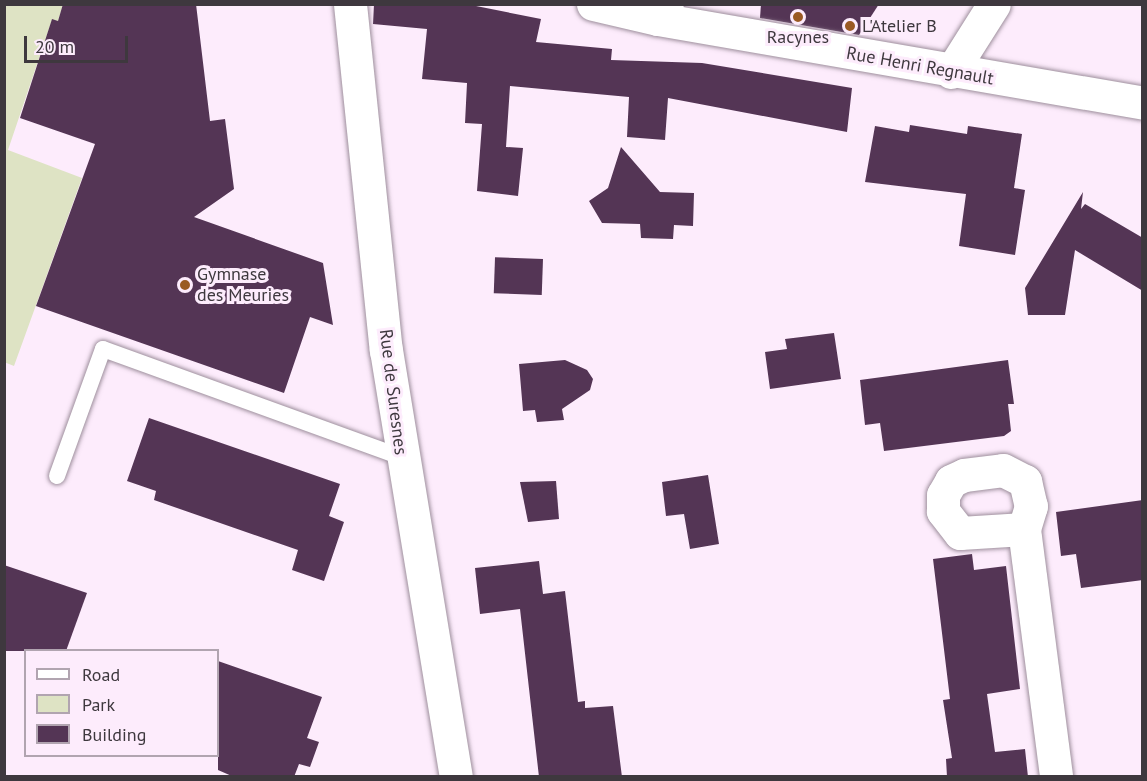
<!DOCTYPE html>
<html>
<head>
<meta charset="utf-8">
<style>
	body { margin:0 }
	#map { position:relative; width:1147px; height:781px; overflow:hidden; background:#fdecfc; font-family:"PT Sans",sans-serif }
	div>[style] { position:absolute }
	[style*='--x'] { left:calc(var(--x)*1px); top:calc(var(--y)*1px); width:calc(var(--w)*1px); rotate:calc(var(--a)*1deg) }
	.green>* { inset:0; background:#dee3c4 }
	.building>* { inset:0; background:#543555; transform-origin:0 0 }
	.roads { filter:drop-shadow(0 0 2px #9e8f9d) drop-shadow(0 0 2px #9e8f9d) }
	.service>* { height:16px; margin:-8px; padding:0 8px; transform-origin:8px; border-radius:8px; background:#fff }
	.minor>* { height:33px; margin:-16.5px; padding:0 16.5px; transform-origin:16.5px; border-radius:16.5px; background:#fff }
	.tertiary>* { height:33px; margin:-16.5px; padding:0 16.5px; transform-origin:16.5px; border-radius:16.5px; background:#fff }
	.dots>* { width:16px; height:16px; translate:-50% -50%; box-sizing:border-box; border:3px solid #fdecfc; border-radius:50% }
	span { translate:-50% -50%; white-space:nowrap; text-align:center; line-height:1.15; -webkit-text-stroke:6px #fdecfc; paint-order:stroke }
	.poi-label { font-size:18px; color:#3e383e }
	.left { translate:0 -50%; text-align:left }
	.street-label { font-size:18px; color:#3e383e }
	.frame { position:absolute; inset:0; border:6px solid #3e383e; pointer-events:none }
	.legend { position:absolute; left:24px; top:649px; width:195px; height:108px; box-sizing:border-box; background:#fdecfc; border:2px solid #b1a4b0; margin:0; padding:8px 10px; list-style:none; font-size:18px; color:#3e383e }
	.legend li { display:flex; align-items:center; gap:12px; height:30px }
	.legend b { width:30px; border:2px solid #b1a4b0 }
	.scale { position:absolute; left:24px; top:36px; width:104px; height:27px; box-sizing:border-box; border:3px solid #3e383e; border-top:0; padding-left:8px; font-size:18px; line-height:21px; white-space:nowrap; color:#3e383e; -webkit-text-stroke:4px #fdecfc; paint-order:stroke }
</style>
</head>
<body>
<div id="map">
	<div class="green">
		<i style="clip-path:polygon(4px 5px,63px 5px,58px 21px,52px 20px,8px 150px,82px 178px,14px 366px,4px 362px)"></i>
	</div>
	<div class="building">
		<i style="clip-path:polygon(63px 4px,196px 4px,210px 121px,225px 119px,234px 189px,194px 217px,323px 263px,333px 325px,310px 317px,284px 393px,36px 306px,95px 144px,20px 118px,52px 19px,58px 21px)"></i>
		<i style="clip-path:polygon(374px 4px,466px 4px,541px 19px,536px 42px,612px 49px,611px 60px,702px 63px,852px 88px,847px 132px,668px 98px,665px 140px,627px 137px,629px 97px,510px 86px,506px 147px,523px 148px,518px 196px,477px 191px,482px 124px,465px 123px,467px 83px,422px 79px,427px 29px,373px 24px)"></i>
		<i style="clip-path:polygon(761px 4px,879px 4px,859px 35px,760px 18px)"></i>
		<i style="clip-path:polygon(910px 125px,967px 134px,968px 126px,1022px 134px,1014px 188px,1025px 190px,1015px 255px,959px 246px,966px 194px,865px 182px,875px 126px,909px 132px)"></i>
		<i style="clip-path:polygon(621px 147px,660px 192px,694px 193px,693px 226px,674px 225px,673px 239px,641px 238px,640px 224px,602px 223px,589px 201px,608px 188px)"></i>
		<i style="clip-path:polygon(1083px 192px,1081px 209px,1085px 204px,1143px 238px,1143px 291px,1075px 250px,1065px 315px,1028px 315px,1025px 288px)"></i>
		<i style="left:543px;top:259px;width:36px;height:48px;rotate:92deg"></i>
		<i style="clip-path:polygon(834px 333px,841px 379px,770px 389px,765px 352px,787px 349px,785px 339px)"></i>
		<i style="clip-path:polygon(565px 360px,587px 370px,593px 379px,590px 390px,562px 409px,564px 420px,537px 422px,535px 410px,523px 411px,519px 364px)"></i>
		<i style="clip-path:polygon(1008px 360px,1014px 404px,1008px 404px,1011px 431px,1004px 436px,884px 451px,880px 423px,865px 425px,860px 380px)"></i>
		<i style="clip-path:polygon(149px 418px,340px 484px,329px 516px,344px 522px,324px 581px,292px 570px,298px 550px,154px 500px,156px 491px,127px 481px)"></i>
		<i style="clip-path:polygon(708px 475px,719px 544px,690px 549px,684px 514px,666px 516px,662px 482px)"></i>
		<i style="clip-path:polygon(556px 481px,559px 519px,528px 522px,520px 482px)"></i>
		<i style="clip-path:polygon(1143px 500px,1143px 580px,1081px 588px,1076px 554px,1061px 556px,1056px 512px)"></i>
		<i style="clip-path:polygon(972px 554px,974px 570px,1006px 566px,1020px 689px,987px 694px,995px 752px,1025px 749px,1028px 777px,947px 777px,946px 759px,952px 758px,943px 700px,950px 699px,933px 559px)"></i>
		<i style="clip-path:polygon(539px 561px,543px 594px,565px 591px,578px 702px,585px 701px,585px 708px,613px 706px,622px 777px,539px 777px,520px 609px,480px 614px,475px 568px)"></i>
		<i style="clip-path:polygon(4px 565px,87px 593px,66px 651px,4px 651px)"></i>
		<i style="clip-path:polygon(218px 661px,322px 697px,307px 738px,319px 742px,310px 767px,299px 764px,294px 777px,234px 777px,218px 770px)"></i>
	</div>
	<div class="roads">
		<div class="service">
			<i style="--x:57;--y:476;--w:135;--a:-70.1"></i>
			<i style="--x:103;--y:349;--w:317;--a:19.9"></i>
		</div>
		<div class="minor">
			<i style="--x:658;--y:19;--w:491;--a:9.8"></i>
			<i style="--x:951;--y:72;--w:80;--a:-57.7"></i>
			<i style="--x:1024;--y:529;--w:64;--a:176.4"></i>
			<i style="--x:960;--y:533;--w:28;--a:-128"></i>
			<i style="--x:943;--y:511;--w:16;--a:-90"></i>
			<i style="--x:943;--y:495;--w:16;--a:-60"></i>
			<i style="--x:951;--y:481;--w:14;--a:-25"></i>
			<i style="--x:964;--y:475;--w:39;--a:-7"></i>
			<i style="--x:1003;--y:470;--w:25;--a:27"></i>
			<i style="--x:1025;--y:481;--w:26;--a:77"></i>
			<i style="--x:1031;--y:506;--w:24;--a:107"></i>
			<i style="--x:1024;--y:529;--w:249;--a:82.6"></i>
		</div>
		<div class="tertiary">
			<i style="--x:350;--y:4;--w:348;--a:84.1"></i>
			<i style="--x:386;--y:350;--w:432;--a:80.7"></i>
			<i style="--x:593;--y:4;--w:67;--a:13"></i>
			<i style="--x:658;--y:19;--w:17;--a:-59"></i>
		</div>
	</div>
	<div class="dots">
		<i style="left:798px;top:17px;background:#9a5a23"></i>
		<i style="left:850px;top:26px;background:#9a5a23"></i>
		<i style="left:185px;top:285px;background:#9a5a23"></i>
	</div>
	<div class="poi-label">
		<span class="left" style="left:862px;top:26px">L'Atelier B</span>
		<span style="left:798px;top:37px">Racynes</span>
		<span class="left" style="left:197px;top:285px">Gymnase<br>des Meuries</span>
	</div>
	<div class="street-label">
		<span style="left:920px;top:66px;rotate:10deg">Rue Henri Regnault</span>
		<span style="left:393px;top:392px;rotate:83deg">Rue de Suresnes</span>
	</div>
	<div class="frame"></div>
	<ul class="legend">
	<li><b style="height:8px;background:#fff"></b>Road</li>
	<li><b style="height:16px;background:#dee3c4"></b>Park</li>
	<li><b style="height:16px;background:#543555"></b>Building</li>
	</ul>
	<div class="scale">20 m</div>
</div>
</body>
</html>
